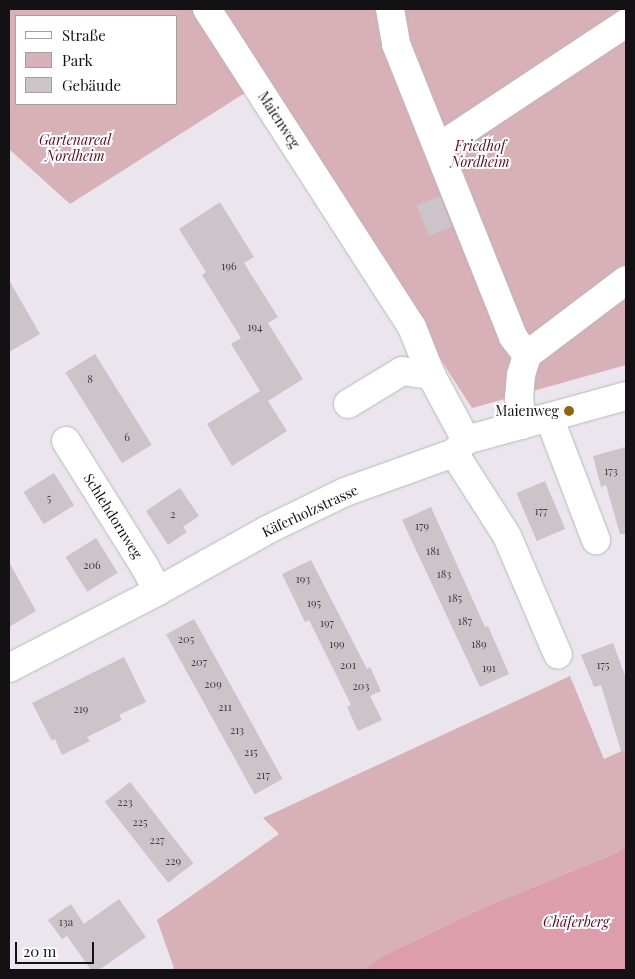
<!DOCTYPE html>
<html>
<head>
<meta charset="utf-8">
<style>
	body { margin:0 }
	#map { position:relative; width:635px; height:979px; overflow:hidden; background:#ebe5ed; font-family:"Playfair Display",serif }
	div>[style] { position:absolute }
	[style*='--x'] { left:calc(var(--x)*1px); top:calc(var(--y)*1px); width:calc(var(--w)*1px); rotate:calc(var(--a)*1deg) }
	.green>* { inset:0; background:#d8b0b7 }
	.forest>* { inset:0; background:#db9eaa }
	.building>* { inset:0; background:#cdc4c9; transform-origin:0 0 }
	.roads { filter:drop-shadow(0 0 1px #bcb6be) drop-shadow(0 0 1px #bcb6be) }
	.minor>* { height:28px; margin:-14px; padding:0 14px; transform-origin:14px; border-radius:14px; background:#fff }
	.dots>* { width:14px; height:14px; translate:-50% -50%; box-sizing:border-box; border:2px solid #fff; border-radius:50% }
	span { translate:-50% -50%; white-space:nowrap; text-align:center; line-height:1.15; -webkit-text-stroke:4px #fff; paint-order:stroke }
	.number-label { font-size:11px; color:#423e40 }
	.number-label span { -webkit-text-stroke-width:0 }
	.street-label { font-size:14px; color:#131113 }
	.park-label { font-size:14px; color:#550d26; font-style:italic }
	.poi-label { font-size:14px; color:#131113 }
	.right { translate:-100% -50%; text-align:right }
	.frame { position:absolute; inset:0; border:10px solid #131113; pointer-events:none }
	.legend { position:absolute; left:15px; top:15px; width:162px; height:90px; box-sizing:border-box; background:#fff; border:1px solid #a1a0a1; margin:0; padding:6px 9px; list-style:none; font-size:15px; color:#131113 }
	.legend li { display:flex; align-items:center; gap:10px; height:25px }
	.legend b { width:25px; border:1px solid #a1a0a1 }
	.scale { position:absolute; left:15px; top:942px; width:79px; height:22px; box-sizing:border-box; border:2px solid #131113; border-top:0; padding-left:6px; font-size:15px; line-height:18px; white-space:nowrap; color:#131113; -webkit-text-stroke:4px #fff; paint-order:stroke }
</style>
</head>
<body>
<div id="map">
	<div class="green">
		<i style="clip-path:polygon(evenodd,9px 9px,198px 9px,248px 91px,70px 204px,9px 149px,9px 9px,16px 16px,176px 16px,176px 104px,16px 104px,16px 16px)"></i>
		<i style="clip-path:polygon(214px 9px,626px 9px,626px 365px,472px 408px)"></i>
		<i style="clip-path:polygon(570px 676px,604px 759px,626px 749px,626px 846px,614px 854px,487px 906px,383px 956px,366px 970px,171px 970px,174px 968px,157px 920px,279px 834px,263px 818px)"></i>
	</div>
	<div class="forest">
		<i style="clip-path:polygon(626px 846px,626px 970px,365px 970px,383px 956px,487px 906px,614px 854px)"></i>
	</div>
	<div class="building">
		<i style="left:440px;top:196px;width:33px;height:25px;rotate:69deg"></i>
		<i style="clip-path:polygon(220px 202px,254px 257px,244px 263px,278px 317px,268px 323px,303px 379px,268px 401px,287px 431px,232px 466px,207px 424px,260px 391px,231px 344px,241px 338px,202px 275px,206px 272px,179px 229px)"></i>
		<i style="clip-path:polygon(9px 280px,40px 334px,9px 352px)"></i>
		<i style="left:95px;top:354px;width:107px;height:35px;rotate:58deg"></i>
		<i style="clip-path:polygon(626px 447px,626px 534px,620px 534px,606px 485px,601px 487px,593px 456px)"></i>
		<i style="left:54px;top:473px;width:38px;height:36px;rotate:58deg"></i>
		<i style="left:545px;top:481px;width:52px;height:31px;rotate:67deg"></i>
		<i style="clip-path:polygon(180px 488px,199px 516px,183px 527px,187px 532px,168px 545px,146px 511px)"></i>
		<i style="clip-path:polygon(431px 507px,485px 627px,488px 626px,509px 674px,480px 687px,402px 520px)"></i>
		<i style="left:96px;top:538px;width:41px;height:36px;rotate:58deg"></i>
		<i style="clip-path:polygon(311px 560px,367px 669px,370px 667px,381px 691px,370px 696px,382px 720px,358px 731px,347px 707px,351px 705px,309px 620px,305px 622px,282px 574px)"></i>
		<i style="clip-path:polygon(9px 562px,36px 611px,9px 627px)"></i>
		<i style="left:194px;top:619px;width:183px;height:32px;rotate:61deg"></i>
		<i style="clip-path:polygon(613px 643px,626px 678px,626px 750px,621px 751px,601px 685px,594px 687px,581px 655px)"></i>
		<i style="clip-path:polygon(124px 657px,146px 702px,119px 715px,122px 720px,87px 737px,90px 741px,62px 755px,55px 739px,52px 741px,32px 703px)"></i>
		<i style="left:130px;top:782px;width:103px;height:32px;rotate:52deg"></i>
		<i style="clip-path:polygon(119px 899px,146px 937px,99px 970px,91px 970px,67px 936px,62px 939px,48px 920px,71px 904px,84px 924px)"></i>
	</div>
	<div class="roads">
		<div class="minor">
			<i style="--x:207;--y:9;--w:378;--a:57.2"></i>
			<i style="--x:412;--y:327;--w:52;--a:68.4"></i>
			<i style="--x:431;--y:375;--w:74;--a:61.7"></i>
			<i style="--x:390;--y:9;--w:36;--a:80"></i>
			<i style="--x:396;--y:44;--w:315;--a:68.2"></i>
			<i style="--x:513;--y:337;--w:23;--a:52"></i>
			<i style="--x:527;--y:355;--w:124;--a:-37.1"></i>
			<i style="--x:439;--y:147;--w:224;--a:-33.5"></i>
			<i style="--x:348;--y:404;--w:63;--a:-31.4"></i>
			<i style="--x:402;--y:371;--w:29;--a:8"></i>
			<i style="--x:549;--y:417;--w:132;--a:69.1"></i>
			<i style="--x:522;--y:425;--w:27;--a:-96"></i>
			<i style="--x:519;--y:398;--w:23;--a:-85"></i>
			<i style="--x:521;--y:375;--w:21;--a:-73"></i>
			<i style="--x:66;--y:441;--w:149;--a:57.9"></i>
			<i style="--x:145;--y:567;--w:27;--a:62"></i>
			<i style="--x:454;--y:453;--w:98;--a:57.4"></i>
			<i style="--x:507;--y:536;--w:129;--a:66.8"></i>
			<i style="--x:9;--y:668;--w:168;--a:-27.3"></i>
			<i style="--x:158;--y:591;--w:125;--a:-29.2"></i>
			<i style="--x:267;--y:530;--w:87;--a:-26"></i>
			<i style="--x:345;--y:492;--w:116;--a:-19.7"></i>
			<i style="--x:454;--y:453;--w:18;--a:-47"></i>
			<i style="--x:466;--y:440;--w:166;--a:-15.4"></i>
		</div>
	</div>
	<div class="dots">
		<i style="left:569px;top:411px;background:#926410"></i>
	</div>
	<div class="number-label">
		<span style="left:229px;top:266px">196</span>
		<span style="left:255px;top:327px">194</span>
		<span style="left:90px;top:379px">8</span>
		<span style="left:127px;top:437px">6</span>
		<span style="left:611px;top:471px">173</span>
		<span style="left:49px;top:498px">5</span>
		<span style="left:541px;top:511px">177</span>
		<span style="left:173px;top:514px">2</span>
		<span style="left:422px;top:526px">179</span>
		<span style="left:433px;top:551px">181</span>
		<span style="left:92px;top:565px">206</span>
		<span style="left:444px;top:574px">183</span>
		<span style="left:303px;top:579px">193</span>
		<span style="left:455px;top:598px">185</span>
		<span style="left:314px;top:603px">195</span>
		<span style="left:465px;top:621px">187</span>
		<span style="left:327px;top:623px">197</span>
		<span style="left:186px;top:639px">205</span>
		<span style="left:337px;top:644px">199</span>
		<span style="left:479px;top:644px">189</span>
		<span style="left:199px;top:662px">207</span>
		<span style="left:348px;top:665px">201</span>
		<span style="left:603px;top:665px">175</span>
		<span style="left:489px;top:668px">191</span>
		<span style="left:213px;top:684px">209</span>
		<span style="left:361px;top:686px">203</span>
		<span style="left:225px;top:707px">211</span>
		<span style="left:81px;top:709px">219</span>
		<span style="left:237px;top:730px">213</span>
		<span style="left:251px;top:752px">215</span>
		<span style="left:263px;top:775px">217</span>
		<span style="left:125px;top:802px">223</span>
		<span style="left:140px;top:822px">225</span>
		<span style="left:157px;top:840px">227</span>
		<span style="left:173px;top:861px">229</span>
		<span style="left:66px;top:922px">13a</span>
	</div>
	<div class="street-label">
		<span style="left:279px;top:120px;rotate:57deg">Maienweg</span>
		<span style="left:310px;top:511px;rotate:-25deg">Käferholzstrasse</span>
		<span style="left:113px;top:516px;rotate:58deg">Schlehdornweg</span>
	</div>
	<div class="park-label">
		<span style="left:75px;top:148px">Gartenareal<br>Nordheim</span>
		<span style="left:480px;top:154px">Friedhof<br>Nordheim</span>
		<span style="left:576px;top:922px">Chäferberg</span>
	</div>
	<div class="poi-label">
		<span class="right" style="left:559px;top:411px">Maienweg</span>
	</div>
	<div class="frame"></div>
	<ul class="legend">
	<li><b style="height:6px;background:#fff"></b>Straße</li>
	<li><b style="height:14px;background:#d8b0b7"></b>Park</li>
	<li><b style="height:14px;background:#cdc4c9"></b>Gebäude</li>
	</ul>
	<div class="scale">20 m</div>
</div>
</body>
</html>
